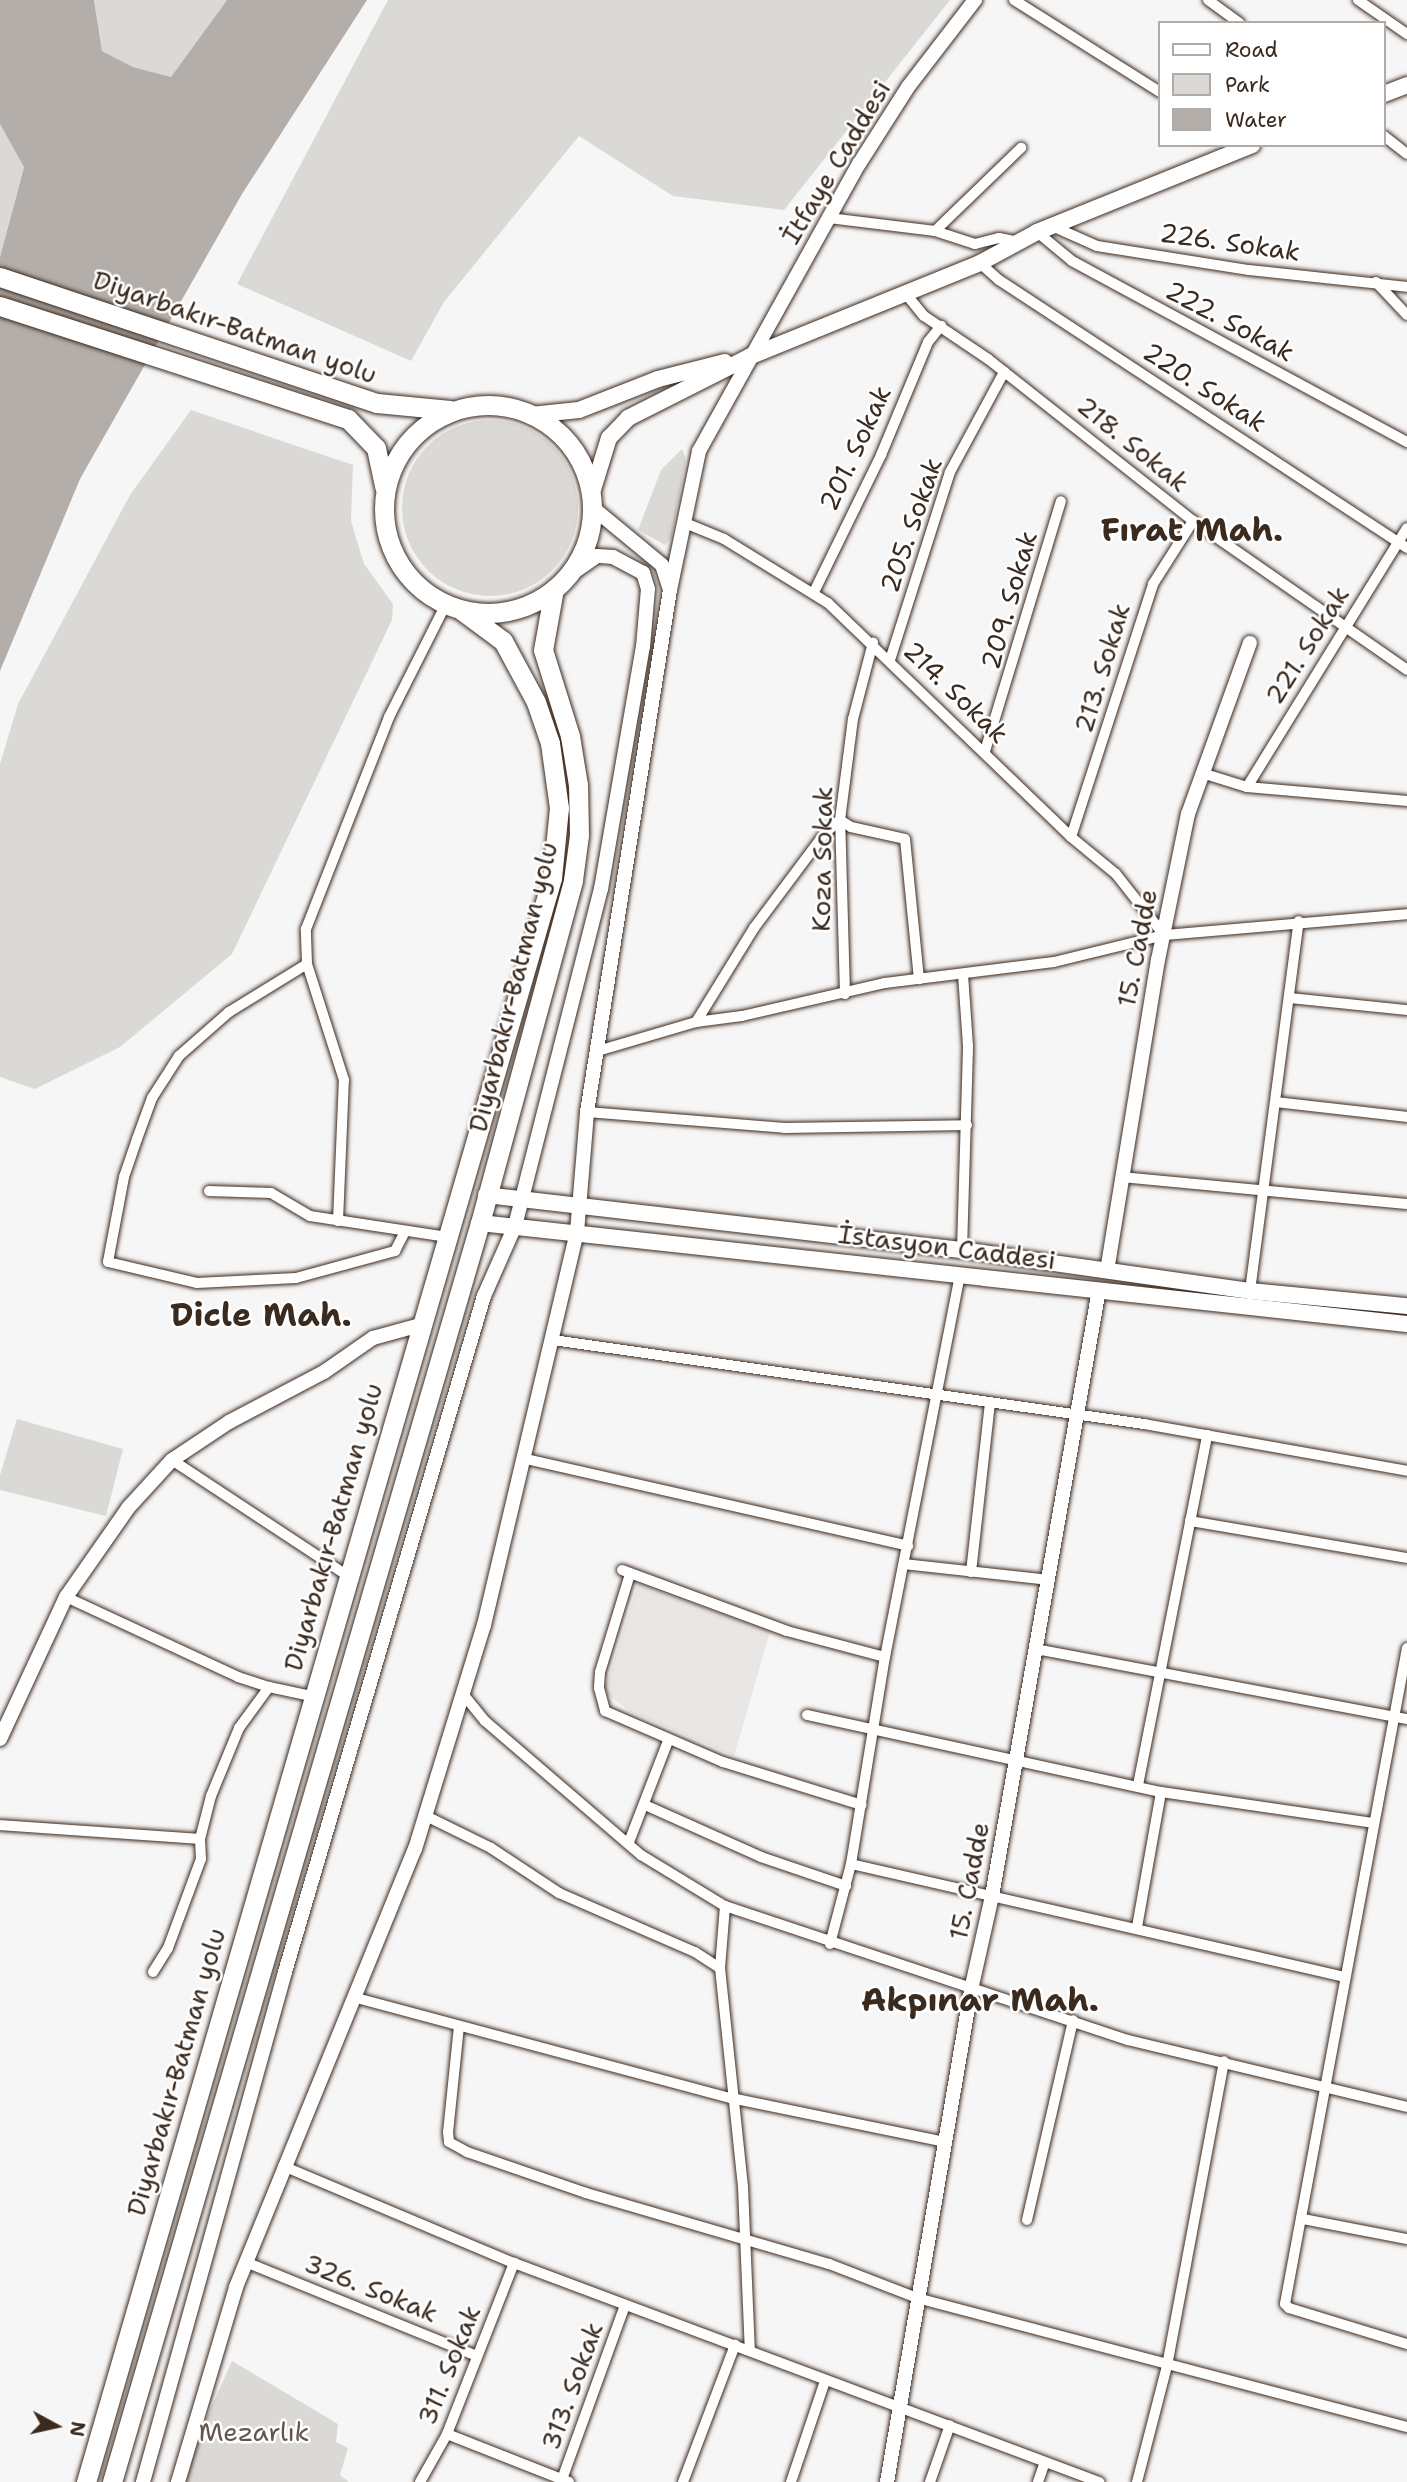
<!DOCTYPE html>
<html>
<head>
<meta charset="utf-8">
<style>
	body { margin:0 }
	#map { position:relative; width:1407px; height:2482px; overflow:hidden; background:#f7f6f6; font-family:"Shantell Sans",sans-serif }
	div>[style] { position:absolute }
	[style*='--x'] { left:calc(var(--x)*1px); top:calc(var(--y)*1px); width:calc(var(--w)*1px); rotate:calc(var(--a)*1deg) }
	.built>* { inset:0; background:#e9e7e6 }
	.green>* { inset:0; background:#dbd9d6 }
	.round { border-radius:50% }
	.water>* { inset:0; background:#b4aeaa }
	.roads { filter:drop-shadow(0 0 2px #3b2a1e) drop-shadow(0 0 2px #3b2a1e) }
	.minor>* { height:10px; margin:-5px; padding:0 5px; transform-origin:5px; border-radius:5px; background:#fff }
	.tertiary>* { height:14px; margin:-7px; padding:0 7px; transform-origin:7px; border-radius:7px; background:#fff }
	.secondary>* { height:16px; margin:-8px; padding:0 8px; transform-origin:8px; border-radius:8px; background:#fff }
	.trunk>* { height:19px; margin:-9.5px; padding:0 9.5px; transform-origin:9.5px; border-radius:9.5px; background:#fff }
	.trunk>.ring { margin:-9.5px; padding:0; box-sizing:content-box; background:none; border:19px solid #fff; border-radius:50% }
	span { translate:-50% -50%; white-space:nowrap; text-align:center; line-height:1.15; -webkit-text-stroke:5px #fff; paint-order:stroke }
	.street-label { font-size:26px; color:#3b2a1e }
	.park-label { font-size:26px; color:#63564c }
	.district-label { font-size:33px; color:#3b2a1e; font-weight:700 }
	.legend { position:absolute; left:1158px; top:21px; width:228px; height:126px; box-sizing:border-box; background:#fff; border:2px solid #b1aaa5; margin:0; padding:9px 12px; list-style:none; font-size:21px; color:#3b2a1e }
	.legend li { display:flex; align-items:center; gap:14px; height:35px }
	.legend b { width:35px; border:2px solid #b1aaa5 }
	.north { position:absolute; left:21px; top:2391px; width:70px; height:70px; -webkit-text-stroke:5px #fff; paint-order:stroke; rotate:98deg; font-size:19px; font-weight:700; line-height:28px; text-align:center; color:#3b2a1e }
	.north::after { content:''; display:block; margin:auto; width:24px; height:32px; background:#3b2a1e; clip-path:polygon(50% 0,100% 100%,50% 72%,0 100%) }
</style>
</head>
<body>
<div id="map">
	<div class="built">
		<i style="clip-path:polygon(638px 1584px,770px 1632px,734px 1756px,631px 1712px,604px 1692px)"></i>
	</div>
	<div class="green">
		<i style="clip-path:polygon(94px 0,227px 0,171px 77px,133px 67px,102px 51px)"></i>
		<i style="clip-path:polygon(388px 0,950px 0,784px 210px,673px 196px,579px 136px,444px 302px,411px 361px,237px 284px)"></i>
		<i style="clip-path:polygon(0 124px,24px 166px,0 257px)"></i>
		<i style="clip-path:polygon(191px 410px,353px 465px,351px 521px,364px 564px,393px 604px,392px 620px,232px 954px,120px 1047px,35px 1089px,0 1077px,0 764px,18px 704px,130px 495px)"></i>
		<i class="round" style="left:402px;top:420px;width:176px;height:176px"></i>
		<i style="clip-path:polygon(682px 449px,686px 459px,671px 538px,665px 545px,638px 530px,661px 470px)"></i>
		<i style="clip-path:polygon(17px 1419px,123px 1449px,106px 1516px,0 1490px,0 1475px)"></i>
		<i style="clip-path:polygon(232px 2361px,338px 2424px,336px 2442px,348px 2448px,340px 2475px,349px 2482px,186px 2482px,199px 2435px)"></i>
	</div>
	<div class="water">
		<i style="clip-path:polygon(0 0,94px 0,102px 51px,133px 67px,171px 77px,227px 0,367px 0,242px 194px,80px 479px,0 671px,0 257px,24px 167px,0 124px)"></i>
	</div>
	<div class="roads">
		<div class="minor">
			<i style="--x:1014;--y:0;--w:173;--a:32.2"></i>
			<i style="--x:1208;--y:0;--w:39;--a:36"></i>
			<i style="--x:1358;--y:0;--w:60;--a:34.8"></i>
			<i style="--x:1384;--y:136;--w:29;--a:38"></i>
			<i style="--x:829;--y:218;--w:107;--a:7"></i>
			<i style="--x:935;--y:231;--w:42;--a:18"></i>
			<i style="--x:975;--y:244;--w:25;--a:-14"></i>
			<i style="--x:999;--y:238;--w:20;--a:11"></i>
			<i style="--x:1052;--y:226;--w:49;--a:24"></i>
			<i style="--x:1097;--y:246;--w:154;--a:9"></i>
			<i style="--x:1249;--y:270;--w:159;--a:6.1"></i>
			<i style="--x:935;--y:231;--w:120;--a:-44"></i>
			<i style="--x:1037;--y:232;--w:45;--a:39.6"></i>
			<i style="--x:1072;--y:261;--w:381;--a:28.4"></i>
			<i style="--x:980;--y:263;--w:25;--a:42"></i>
			<i style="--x:999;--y:280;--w:488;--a:33.3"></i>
			<i style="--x:1376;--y:282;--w:45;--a:46.8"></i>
			<i style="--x:906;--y:294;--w:28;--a:51"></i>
			<i style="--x:924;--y:316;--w:77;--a:33.9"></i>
			<i style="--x:988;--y:359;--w:261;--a:38.3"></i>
			<i style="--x:1193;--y:521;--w:261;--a:34.8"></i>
			<i style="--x:685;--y:523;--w:42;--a:22.3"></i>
			<i style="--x:724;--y:539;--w:122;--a:31.6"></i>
			<i style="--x:828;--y:603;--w:337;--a:43.9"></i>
			<i style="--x:1071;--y:837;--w:58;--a:39.4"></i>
			<i style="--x:1116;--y:874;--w:78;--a:51.8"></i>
			<i style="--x:814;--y:592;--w:153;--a:-63.9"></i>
			<i style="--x:881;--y:455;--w:122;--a:-67.4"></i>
			<i style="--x:928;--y:342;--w:21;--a:-51"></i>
			<i style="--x:890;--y:660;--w:197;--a:-72.3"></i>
			<i style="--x:950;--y:472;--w:114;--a:-61.6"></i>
			<i style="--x:985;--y:751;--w:261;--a:-73.1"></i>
			<i style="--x:1202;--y:773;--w:47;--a:17.3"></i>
			<i style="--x:1247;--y:787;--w:161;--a:5"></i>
			<i style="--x:1247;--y:787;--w:304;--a:-58.3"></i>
			<i style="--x:1071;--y:837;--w:266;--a:-72"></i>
			<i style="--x:1153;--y:584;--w:75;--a:-57.6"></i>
			<i style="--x:307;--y:964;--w:92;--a:148.4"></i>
			<i style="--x:229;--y:1012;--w:67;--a:138.7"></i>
			<i style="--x:179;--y:1056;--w:50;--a:122.7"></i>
			<i style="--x:152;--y:1098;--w:44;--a:110.1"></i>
			<i style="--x:137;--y:1139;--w:40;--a:108.9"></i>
			<i style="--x:124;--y:1177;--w:86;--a:100.7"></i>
			<i style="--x:108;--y:1262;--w:91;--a:13.3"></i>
			<i style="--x:197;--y:1283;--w:99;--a:-2.9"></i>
			<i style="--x:296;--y:1278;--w:103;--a:-15.3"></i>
			<i style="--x:395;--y:1251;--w:22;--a:-63"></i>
			<i style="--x:845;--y:994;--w:174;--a:-91.6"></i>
			<i style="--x:840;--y:820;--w:102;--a:-82.7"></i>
			<i style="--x:853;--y:719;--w:79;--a:-75.3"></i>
			<i style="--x:1290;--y:998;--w:118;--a:5.9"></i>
			<i style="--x:696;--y:1022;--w:110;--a:-58.3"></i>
			<i style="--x:754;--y:928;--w:119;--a:-53.2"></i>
			<i style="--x:825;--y:833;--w:20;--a:-41"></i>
			<i style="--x:840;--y:820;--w:13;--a:32"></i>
			<i style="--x:851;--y:827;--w:55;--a:12.5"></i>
			<i style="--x:905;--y:839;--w:141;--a:84.3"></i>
			<i style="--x:601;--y:1050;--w:99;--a:-16.4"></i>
			<i style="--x:696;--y:1022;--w:46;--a:-7.4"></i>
			<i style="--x:742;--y:1016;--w:147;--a:-13"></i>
			<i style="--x:885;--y:983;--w:170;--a:-7.1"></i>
			<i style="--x:1054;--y:962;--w:113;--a:-13.8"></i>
			<i style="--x:1164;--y:935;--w:244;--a:-4.9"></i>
			<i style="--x:1276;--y:1102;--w:132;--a:6.5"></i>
			<i style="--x:587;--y:1112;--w:198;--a:4.6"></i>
			<i style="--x:784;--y:1128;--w:183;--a:-0.9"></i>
			<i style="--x:1121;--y:1177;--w:287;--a:5.4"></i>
			<i style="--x:209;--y:1191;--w:62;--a:1.8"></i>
			<i style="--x:271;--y:1193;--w:45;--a:30.5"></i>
			<i style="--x:310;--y:1216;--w:139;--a:8.7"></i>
			<i style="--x:338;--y:1221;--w:141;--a:-87.6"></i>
			<i style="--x:344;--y:1080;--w:122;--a:-107.7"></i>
			<i style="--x:307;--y:964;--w:35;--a:-92"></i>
			<i style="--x:306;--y:929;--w:228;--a:-68.6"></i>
			<i style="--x:389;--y:717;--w:124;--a:-63.2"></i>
			<i style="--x:962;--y:1250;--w:204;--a:-88.3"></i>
			<i style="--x:968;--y:1046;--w:72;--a:-94"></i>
			<i style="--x:1250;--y:1291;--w:373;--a:-82.5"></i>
			<i style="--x:553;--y:1340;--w:597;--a:8.09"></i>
			<i style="--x:1144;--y:1424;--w:267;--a:10.1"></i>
			<i style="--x:526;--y:1459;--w:392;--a:12.8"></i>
			<i style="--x:172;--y:1460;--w:211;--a:33.4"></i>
			<i style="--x:1190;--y:1521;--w:220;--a:9.7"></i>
			<i style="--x:904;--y:1564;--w:146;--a:6.3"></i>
			<i style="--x:622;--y:1570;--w:176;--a:20.3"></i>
			<i style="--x:787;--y:1631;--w:101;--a:14.9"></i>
			<i style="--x:971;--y:1572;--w:170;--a:-83.6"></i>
			<i style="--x:630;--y:1574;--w:102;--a:107"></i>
			<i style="--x:600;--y:1672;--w:16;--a:94"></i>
			<i style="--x:599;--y:1688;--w:24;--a:75"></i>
			<i style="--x:605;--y:1711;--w:129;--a:23.4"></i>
			<i style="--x:723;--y:1762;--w:145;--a:17.2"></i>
			<i style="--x:66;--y:1597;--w:190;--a:24.9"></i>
			<i style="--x:238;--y:1677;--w:33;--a:18"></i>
			<i style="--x:1407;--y:1648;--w:667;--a:100.54"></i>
			<i style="--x:1285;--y:2304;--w:6;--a:45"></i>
			<i style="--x:1289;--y:2308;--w:123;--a:17"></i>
			<i style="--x:1036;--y:1649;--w:378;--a:10.7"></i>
			<i style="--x:463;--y:1694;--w:35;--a:51"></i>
			<i style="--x:485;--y:1721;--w:206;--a:40.7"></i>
			<i style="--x:641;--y:1855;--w:98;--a:31.3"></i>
			<i style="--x:725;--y:1906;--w:425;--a:18.4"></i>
			<i style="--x:1128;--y:2040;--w:287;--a:13.5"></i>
			<i style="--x:807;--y:1715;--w:362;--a:12.3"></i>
			<i style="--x:1161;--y:1792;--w:214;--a:8.3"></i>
			<i style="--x:1138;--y:1785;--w:357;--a:-78.8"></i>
			<i style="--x:645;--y:1805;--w:127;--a:24.1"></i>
			<i style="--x:761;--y:1857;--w:90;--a:18.8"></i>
			<i style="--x:426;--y:1816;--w:72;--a:26.2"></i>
			<i style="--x:491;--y:1848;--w:82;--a:33.5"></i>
			<i style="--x:559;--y:1893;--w:148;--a:23.5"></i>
			<i style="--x:695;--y:1952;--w:30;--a:33"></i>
			<i style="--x:0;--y:1825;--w:200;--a:4"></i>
			<i style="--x:629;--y:1842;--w:108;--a:-68.9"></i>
			<i style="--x:851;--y:1864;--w:507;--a:12.88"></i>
			<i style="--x:725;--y:1906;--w:62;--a:94.6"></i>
			<i style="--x:720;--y:1968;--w:220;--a:84"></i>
			<i style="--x:743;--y:2187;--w:164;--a:87.6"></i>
			<i style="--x:1137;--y:1927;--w:137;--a:-79.9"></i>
			<i style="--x:830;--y:1944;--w:83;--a:-75.3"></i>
			<i style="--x:851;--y:1864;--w:210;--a:-80.7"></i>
			<i style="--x:885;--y:1657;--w:391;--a:-78.9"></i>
			<i style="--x:153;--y:1972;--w:28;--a:-58"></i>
			<i style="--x:168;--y:1948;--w:95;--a:-69.7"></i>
			<i style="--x:201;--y:1859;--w:20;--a:-93"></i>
			<i style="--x:200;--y:1839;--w:44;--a:-75.7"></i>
			<i style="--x:211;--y:1796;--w:74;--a:-67.6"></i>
			<i style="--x:239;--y:1728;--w:51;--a:-53.8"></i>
			<i style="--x:269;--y:1687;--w:43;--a:12.1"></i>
			<i style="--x:353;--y:1997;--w:391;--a:15"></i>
			<i style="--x:731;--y:2098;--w:218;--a:11.6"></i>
			<i style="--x:459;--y:2026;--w:107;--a:95.9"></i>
			<i style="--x:448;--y:2132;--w:10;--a:84"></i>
			<i style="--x:449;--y:2142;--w:21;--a:29"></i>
			<i style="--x:467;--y:2152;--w:126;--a:19"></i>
			<i style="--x:586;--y:2193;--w:253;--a:16.3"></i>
			<i style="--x:829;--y:2264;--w:94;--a:21.1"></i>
			<i style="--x:917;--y:2298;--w:507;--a:14.75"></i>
			<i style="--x:283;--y:2166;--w:251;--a:22.8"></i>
			<i style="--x:514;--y:2263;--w:625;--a:20.52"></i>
			<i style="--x:1303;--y:2219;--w:106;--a:10.9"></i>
			<i style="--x:1027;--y:2220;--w:205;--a:-77"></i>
			<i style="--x:248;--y:2263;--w:247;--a:22.1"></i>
			<i style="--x:447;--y:2434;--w:131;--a:21.5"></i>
			<i style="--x:420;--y:2482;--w:55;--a:-60.6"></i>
			<i style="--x:447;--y:2434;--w:184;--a:-68.6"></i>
			<i style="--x:561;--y:2482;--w:188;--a:-70.1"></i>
			<i style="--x:683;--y:2482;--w:147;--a:-69.2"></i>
			<i style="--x:791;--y:2482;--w:107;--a:-71.4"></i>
			<i style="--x:930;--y:2482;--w:60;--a:-70.7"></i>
			<i style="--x:1038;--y:2482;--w:21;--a:-71"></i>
			<i style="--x:1137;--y:2482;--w:120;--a:-75.5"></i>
			<i style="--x:1167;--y:2366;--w:310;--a:-79.4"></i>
		</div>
		<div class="tertiary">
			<i style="--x:593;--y:508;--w:89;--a:39.6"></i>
			<i style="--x:662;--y:565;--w:25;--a:72"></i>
			<i style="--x:1107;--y:1271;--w:315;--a:-80.7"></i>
			<i style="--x:1158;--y:960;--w:149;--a:-78.4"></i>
			<i style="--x:1188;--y:814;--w:182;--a:-70.1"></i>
			<i style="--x:0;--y:1739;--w:157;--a:-65.1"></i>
			<i style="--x:66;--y:1597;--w:108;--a:-55.1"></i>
			<i style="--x:128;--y:1508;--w:65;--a:-47.5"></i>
			<i style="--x:172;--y:1460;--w:69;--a:-33.7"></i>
			<i style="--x:229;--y:1422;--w:107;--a:-27.8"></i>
			<i style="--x:324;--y:1372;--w:60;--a:-34.8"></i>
			<i style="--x:373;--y:1338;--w:49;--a:-15.5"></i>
			<i style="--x:143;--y:2482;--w:529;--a:-74.44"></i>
			<i style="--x:285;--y:1972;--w:705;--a:-73.6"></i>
			<i style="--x:484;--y:1296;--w:77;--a:-66.1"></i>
			<i style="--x:515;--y:1226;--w:348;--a:-75.7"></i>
			<i style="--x:601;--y:889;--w:246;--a:-80.2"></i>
			<i style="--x:643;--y:647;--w:58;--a:-85.1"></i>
			<i style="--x:648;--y:589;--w:17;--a:-107"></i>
			<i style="--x:643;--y:573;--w:34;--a:-152"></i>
			<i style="--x:613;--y:557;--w:16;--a:-176"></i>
			<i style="--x:597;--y:556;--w:32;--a:145"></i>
			<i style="--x:178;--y:2482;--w:203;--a:-73.4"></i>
			<i style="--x:236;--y:2287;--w:473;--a:-67.8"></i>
			<i style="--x:415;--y:1849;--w:234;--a:-72.9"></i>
			<i style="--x:484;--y:1625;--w:404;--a:-76.7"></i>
			<i style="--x:577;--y:1232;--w:120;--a:-85.2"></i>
			<i style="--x:587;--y:1112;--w:529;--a:-80.97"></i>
			<i style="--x:670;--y:590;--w:142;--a:-78.2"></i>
			<i style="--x:699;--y:451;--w:329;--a:-60.9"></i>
			<i style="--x:859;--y:164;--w:91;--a:-57.5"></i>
			<i style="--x:908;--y:87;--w:110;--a:-52.4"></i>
			<i style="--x:887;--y:2482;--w:499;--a:-80.3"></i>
			<i style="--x:971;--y:1990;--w:96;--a:-77.4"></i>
			<i style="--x:992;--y:1896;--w:615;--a:-79.99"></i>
		</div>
		<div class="secondary">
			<i style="--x:1384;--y:94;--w:25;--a:-21"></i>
			<i style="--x:531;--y:415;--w:48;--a:-5.9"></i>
			<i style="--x:579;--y:410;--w:85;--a:-21.4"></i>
			<i style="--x:658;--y:379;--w:69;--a:-14.2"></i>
			<i style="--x:591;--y:496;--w:61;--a:-72.8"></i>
			<i style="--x:609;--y:438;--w:28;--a:-46"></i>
			<i style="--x:628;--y:418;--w:138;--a:-26.8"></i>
			<i style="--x:751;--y:356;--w:247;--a:-22.1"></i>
			<i style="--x:980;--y:263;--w:65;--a:-28.5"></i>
			<i style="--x:1037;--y:232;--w:232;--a:-22"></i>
			<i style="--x:486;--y:1195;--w:479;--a:6.6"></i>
			<i style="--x:962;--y:1250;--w:291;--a:8.1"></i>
			<i style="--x:1250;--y:1291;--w:158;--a:5.5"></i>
			<i style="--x:480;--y:1223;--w:932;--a:6.22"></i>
		</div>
		<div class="trunk">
			<i style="--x:0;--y:277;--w:397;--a:18.5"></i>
			<i style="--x:377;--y:403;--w:73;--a:5.5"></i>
			<i style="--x:0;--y:306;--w:366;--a:18"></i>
			<i style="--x:348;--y:419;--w:40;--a:46"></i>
			<i style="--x:376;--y:448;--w:40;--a:78"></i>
			<i class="ring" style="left:384px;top:405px;width:189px;height:189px"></i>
			<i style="--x:86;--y:2482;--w:1670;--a:-73.8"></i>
			<i style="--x:552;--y:878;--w:70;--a:-84.3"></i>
			<i style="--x:559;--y:808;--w:66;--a:-97.9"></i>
			<i style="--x:550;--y:743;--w:43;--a:-108.9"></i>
			<i style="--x:536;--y:702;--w:69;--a:-118.4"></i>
			<i style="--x:503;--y:641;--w:52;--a:-143.6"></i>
			<i style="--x:112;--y:2482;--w:1312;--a:-73.71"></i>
			<i style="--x:480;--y:1223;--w:355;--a:-74.8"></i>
			<i style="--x:573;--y:880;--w:45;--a:-82.4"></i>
			<i style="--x:579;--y:835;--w:50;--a:-91.1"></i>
			<i style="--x:578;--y:785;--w:50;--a:-99.3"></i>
			<i style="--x:570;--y:736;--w:90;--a:-107.4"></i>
			<i style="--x:543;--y:650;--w:62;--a:-79.8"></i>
		</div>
	</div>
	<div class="street-label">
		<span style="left:836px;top:162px;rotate:-59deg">İtfaye Caddesi</span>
		<span style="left:1230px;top:242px;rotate:8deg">226. Sokak</span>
		<span style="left:1230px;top:321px;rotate:28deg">222. Sokak</span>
		<span style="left:235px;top:327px;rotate:19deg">Diyarbakır-Batman yolu</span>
		<span style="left:1205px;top:387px;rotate:33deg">220. Sokak</span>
		<span style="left:1133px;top:444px;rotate:39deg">218. Sokak</span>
		<span style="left:855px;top:448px;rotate:-65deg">201. Sokak</span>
		<span style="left:911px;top:525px;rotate:-71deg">205. Sokak</span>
		<span style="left:1009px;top:600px;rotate:-74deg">209. Sokak</span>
		<span style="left:1307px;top:645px;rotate:-58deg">221. Sokak</span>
		<span style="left:1102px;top:668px;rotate:-73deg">213. Sokak</span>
		<span style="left:956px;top:692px;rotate:44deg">214. Sokak</span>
		<span style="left:822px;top:859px;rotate:-89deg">Koza Sokak</span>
		<span style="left:1137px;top:948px;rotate:-79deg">15. Cadde</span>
		<span style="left:513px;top:987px;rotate:-76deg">Diyarbakır-Batman yolu</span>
		<span style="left:947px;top:1247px;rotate:7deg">İstasyon Caddesi</span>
		<span style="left:333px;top:1527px;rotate:-74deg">Diyarbakır-Batman yolu</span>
		<span style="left:969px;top:1881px;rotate:-79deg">15. Cadde</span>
		<span style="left:176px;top:2072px;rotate:-74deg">Diyarbakır-Batman yolu</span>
		<span style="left:371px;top:2288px;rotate:22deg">326. Sokak</span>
		<span style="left:449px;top:2365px;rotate:-68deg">311. Sokak</span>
		<span style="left:572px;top:2386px;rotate:-70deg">313. Sokak</span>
	</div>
	<div class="park-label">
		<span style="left:254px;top:2432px">Mezarlık</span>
	</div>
	<div class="district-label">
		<span style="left:1192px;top:530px">Fırat Mah.</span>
		<span style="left:261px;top:1315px">Dicle Mah.</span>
		<span style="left:980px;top:2000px">Akpınar Mah.</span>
	</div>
	<ul class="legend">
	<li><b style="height:9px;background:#fff"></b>Road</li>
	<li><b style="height:19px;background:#dbd9d6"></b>Park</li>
	<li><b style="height:19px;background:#b4aeaa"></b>Water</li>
	</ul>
	<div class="north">N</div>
</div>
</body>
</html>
